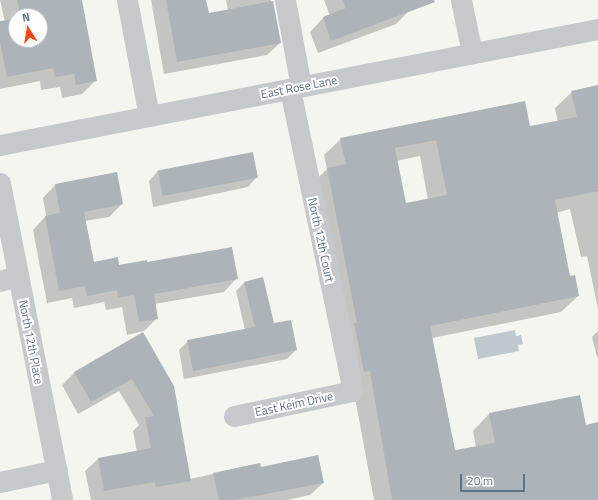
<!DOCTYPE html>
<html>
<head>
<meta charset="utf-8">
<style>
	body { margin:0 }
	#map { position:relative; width:598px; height:500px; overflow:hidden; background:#f5f5f0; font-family:"Titillium Web",sans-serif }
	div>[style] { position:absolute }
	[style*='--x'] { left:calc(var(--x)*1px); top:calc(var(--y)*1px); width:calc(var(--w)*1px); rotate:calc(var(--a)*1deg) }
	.water>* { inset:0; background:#bdc9ce }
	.shadow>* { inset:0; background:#0003 }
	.building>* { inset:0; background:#acb4b9; transform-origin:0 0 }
	.minor>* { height:21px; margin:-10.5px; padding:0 10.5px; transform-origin:10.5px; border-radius:10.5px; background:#c6c9cc }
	span { translate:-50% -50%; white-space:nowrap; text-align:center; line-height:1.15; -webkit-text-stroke:4px #fff; paint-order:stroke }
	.street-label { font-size:12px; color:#607484 }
	.north { position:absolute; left:8px; top:8px; width:40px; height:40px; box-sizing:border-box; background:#fff; border:1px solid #bfc7ce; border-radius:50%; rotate:349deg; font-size:11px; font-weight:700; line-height:16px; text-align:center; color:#607484 }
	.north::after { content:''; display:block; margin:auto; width:14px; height:18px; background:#f6480f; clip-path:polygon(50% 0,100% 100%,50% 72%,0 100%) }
	.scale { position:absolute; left:460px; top:474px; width:65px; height:18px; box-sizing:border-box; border:2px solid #607484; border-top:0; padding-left:5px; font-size:12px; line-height:14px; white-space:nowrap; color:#607484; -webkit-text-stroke:3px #fff; paint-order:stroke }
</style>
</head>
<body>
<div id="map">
	<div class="water">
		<i style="clip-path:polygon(515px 330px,516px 336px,521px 335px,523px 344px,518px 345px,519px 351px,478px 359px,474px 338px)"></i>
	</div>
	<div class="shadow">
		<i style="clip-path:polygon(evenodd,0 0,80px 0,96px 80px,82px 94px,62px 98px,60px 87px,41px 90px,40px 81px,0 89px,0 22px,5px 22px,0 0,16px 16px,40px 16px,40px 40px,16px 40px,16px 16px)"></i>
		<i style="clip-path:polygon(151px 0,205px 0,208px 14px,228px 10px,226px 0,271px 0,280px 43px,267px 55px,164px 74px)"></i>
		<i style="clip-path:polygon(324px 0,406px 0,410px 10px,396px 24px,318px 53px,310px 32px,323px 18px,330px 16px)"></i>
		<i style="clip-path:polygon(evenodd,598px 86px,598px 309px,587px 256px,581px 257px,570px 209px,556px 213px,570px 277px,578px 296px,561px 312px,432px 338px,455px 451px,476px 447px,473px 431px,489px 414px,585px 426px,598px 423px,598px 500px,374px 500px,353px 387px,311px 185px,327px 169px,324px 155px,341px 139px,529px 127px,558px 122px,555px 108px,572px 92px,598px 86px,420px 156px,428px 200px,405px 204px,396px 161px,420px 156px)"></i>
		<i style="clip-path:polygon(252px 153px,257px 177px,248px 187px,153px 207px,149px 181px,158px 171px)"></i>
		<i style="clip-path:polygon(55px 185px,122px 204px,109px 217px,85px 221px,93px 263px,118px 266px,147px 263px,236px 279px,224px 292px,154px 304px,157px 318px,144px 331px,127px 335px,122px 307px,106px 310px,104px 302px,74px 308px,72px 298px,47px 303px,33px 230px,46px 216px,43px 198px)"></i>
		<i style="clip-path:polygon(245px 282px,274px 324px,296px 350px,287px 359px,184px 379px,179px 350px,188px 341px,245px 330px,236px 291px)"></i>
		<i style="clip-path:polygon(598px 331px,598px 357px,597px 357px,592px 337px)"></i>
		<i style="clip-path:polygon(143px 333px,190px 479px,259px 464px,260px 468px,323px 483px,310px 495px,287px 500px,91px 500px,85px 471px,98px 459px,137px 452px,133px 431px,139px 425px,119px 391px,78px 414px,62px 385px,74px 373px)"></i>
	</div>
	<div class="building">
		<i style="clip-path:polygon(17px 0,82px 0,97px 81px,76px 85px,74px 74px,55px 77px,53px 68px,7px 77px,0 42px,0 21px,16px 19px,16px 40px,40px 40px,40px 16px,20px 16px)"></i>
		<i style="clip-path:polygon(166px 0,206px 0,209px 13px,273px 1px,281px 43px,177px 62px)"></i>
		<i style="clip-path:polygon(343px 0,434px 0,435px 2px,331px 41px,323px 17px,346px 8px)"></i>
		<i style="clip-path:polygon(evenodd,598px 85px,598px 191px,555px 200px,570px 276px,575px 275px,579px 296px,430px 326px,455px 450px,495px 443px,489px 413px,580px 395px,586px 425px,598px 422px,598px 500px,392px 500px,370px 371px,364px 372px,354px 323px,357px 323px,327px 168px,346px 164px,340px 138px,525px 101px,530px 126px,577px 117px,571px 91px,598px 85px,436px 140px,447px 195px,406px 203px,395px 148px,436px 140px)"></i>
		<i style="left:253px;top:152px;width:26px;height:97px;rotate:79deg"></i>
		<i style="clip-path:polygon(117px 172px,123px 204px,84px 212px,94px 262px,118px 257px,119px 265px,147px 260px,147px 262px,232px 247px,238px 279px,154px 294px,158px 319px,139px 322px,134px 295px,118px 298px,117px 290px,87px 296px,85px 286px,59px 291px,45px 216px,60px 213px,55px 184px)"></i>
		<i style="clip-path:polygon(263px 277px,274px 323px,291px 320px,297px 350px,193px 371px,187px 340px,255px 327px,244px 282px)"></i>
		<i style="clip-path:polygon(143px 332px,174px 386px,191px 481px,156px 487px,155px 482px,104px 491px,98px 458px,151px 448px,145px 417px,154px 416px,132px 379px,91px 402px,74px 372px)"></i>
		<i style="clip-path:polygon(318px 455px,324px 483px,234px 500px,219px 500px,213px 473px,260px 463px,261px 467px)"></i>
	</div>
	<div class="minor">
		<i style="--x:127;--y:0;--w:118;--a:79.3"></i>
		<i style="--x:285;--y:0;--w:87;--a:79.5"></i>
		<i style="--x:461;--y:0;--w:54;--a:78.3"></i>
		<i style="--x:0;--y:145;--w:609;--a:-10.98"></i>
		<i style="--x:0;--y:183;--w:323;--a:78.9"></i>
		<i style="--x:0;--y:281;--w:19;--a:-16"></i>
		<i style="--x:234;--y:416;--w:122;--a:-11.9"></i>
		<i style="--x:353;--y:391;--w:309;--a:-101.8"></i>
		<i style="--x:0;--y:482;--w:58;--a:-11.9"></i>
	</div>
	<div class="street-label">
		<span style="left:299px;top:87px;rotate:-11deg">East Rose Lane</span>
		<span style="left:321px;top:240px;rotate:78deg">North 12th Court</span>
		<span style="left:31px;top:342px;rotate:79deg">North 12th Place</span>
		<span style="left:294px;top:404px;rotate:-12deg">East Keim Drive</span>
	</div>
	<div class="north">N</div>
	<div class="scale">20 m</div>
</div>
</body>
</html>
